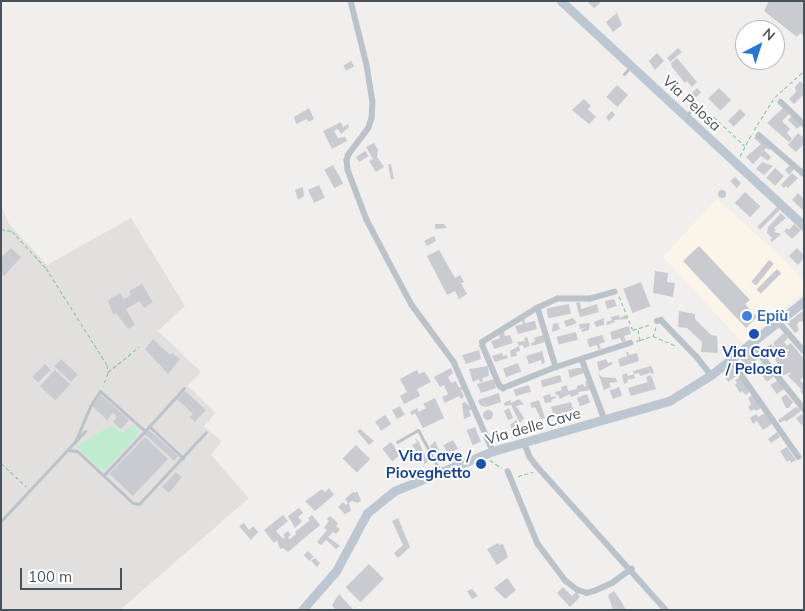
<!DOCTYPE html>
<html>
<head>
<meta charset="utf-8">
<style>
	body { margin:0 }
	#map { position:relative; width:805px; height:611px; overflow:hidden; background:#f1eeee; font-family:Mulish,sans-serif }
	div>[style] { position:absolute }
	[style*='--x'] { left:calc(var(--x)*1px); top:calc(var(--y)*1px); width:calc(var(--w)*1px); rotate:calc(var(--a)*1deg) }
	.commercial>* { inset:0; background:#fbf4e8 }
	.education>* { inset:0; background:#e2dfdf }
	.green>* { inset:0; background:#bfeccf }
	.building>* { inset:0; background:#c9cbd1; transform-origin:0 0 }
	.round { border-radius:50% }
	.path>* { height:1px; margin-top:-0.5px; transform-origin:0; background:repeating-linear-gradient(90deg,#7ac79e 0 4px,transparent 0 6.5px) }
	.lane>* { height:3px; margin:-1.5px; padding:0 1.5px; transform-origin:1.5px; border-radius:1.5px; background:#bbc3ca }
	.street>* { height:5.5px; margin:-2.75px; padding:0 2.75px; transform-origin:2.75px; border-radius:2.75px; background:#bbc3ca }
	.secondary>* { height:9px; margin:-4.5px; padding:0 4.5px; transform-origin:4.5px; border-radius:4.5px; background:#bdc7d1 }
	.dots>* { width:14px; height:14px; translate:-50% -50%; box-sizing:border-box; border:2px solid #fff; border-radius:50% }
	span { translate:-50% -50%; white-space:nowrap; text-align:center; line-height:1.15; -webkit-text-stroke:4px #fff; paint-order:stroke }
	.street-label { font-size:15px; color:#48525a }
	.shop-label { font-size:15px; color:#366cbe; font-weight:700 }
	.left { translate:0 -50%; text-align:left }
	.transit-label { font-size:15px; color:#164399; font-weight:700 }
	.right { translate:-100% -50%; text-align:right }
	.frame { position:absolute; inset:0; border:2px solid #48525a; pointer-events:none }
	.north { position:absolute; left:735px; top:20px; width:50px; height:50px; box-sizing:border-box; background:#fff; border:1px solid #b6babd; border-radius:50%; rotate:40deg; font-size:14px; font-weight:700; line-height:20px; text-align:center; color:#48525a }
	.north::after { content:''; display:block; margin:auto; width:18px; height:22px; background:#2579d4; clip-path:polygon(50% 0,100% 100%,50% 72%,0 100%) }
	.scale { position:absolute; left:20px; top:568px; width:102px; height:22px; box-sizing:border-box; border:2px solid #48525a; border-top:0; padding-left:6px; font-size:15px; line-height:18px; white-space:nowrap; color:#48525a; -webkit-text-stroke:4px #fff; paint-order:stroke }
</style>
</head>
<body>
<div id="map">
	<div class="commercial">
		<i style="clip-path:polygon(717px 199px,778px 254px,804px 281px,804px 292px,743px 343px,663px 257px)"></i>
	</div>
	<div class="education">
		<i style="clip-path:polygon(1px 205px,9px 224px,47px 265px,131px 218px,185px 306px,158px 331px,201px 372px,188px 386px,215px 413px,204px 427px,222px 441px,211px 455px,249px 498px,120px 610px,1px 610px)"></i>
	</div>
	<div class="green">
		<i style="clip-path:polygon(133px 425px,139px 430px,137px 436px,105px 470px,98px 468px,76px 446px,111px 426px,122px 433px)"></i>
	</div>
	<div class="building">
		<i style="clip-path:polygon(587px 1px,599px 1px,600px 3px,594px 8px)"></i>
		<i style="clip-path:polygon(769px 1px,804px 1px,804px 36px,800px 33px,797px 37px,764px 11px)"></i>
		<i style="clip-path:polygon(617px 13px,622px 25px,613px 32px,606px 22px)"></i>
		<i style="clip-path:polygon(678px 48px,682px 52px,670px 62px,667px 58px)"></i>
		<i style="clip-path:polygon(657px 53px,664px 61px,655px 70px,649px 61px)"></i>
		<i style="clip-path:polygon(677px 58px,697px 82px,692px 87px,687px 81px,685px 83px,672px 67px,671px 63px)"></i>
		<i style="left:351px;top:61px;width:6px;height:9px;rotate:59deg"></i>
		<i style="clip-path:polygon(800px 81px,804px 85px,804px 94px,794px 104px,789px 99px,796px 92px,795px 87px)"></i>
		<i style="left:617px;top:85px;width:15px;height:16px;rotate:42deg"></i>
		<i style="left:697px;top:88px;width:6px;height:9px;rotate:45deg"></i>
		<i style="left:719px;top:88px;width:17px;height:15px;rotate:45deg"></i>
		<i style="clip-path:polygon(584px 99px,591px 106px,588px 109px,596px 117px,589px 124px,572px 110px)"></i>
		<i style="clip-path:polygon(309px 108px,314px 119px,308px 122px,307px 119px,296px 124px,294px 117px)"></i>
		<i style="clip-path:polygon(783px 108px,789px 114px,782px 121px,790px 129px,787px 133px,792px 139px,789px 142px,767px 123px)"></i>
		<i style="left:740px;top:109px;width:8px;height:17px;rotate:45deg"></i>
		<i style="clip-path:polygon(612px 111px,615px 115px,609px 121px,606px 117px)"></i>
		<i style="clip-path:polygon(792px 116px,802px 124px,797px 129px,788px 120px)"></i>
		<i style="clip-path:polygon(341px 122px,343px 127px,348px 124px,349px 127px,341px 134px,338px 129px,334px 131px,338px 138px,345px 137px,347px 141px,332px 149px,323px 131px)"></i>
		<i style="clip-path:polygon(798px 133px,804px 138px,804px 144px,796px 152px,788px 145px)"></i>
		<i style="clip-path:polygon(757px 134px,772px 147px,769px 150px,766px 148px,764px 150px,771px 157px,768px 161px,761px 156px,753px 164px,746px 157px,761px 144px,754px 138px)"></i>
		<i style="clip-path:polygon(374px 143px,378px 150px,377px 157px,384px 167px,376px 172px,369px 161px,373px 159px,366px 147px)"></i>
		<i style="clip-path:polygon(365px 151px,369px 156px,359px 162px,356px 157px)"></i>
		<i style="clip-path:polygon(762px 162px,773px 166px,764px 175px,756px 169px)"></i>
		<i style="left:391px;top:164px;width:15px;height:3px;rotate:79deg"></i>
		<i style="clip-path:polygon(791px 164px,795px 168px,789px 175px,785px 170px)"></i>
		<i style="left:333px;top:165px;width:21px;height:10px;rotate:61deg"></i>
		<i style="left:775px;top:168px;width:12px;height:13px;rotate:42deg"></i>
		<i style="clip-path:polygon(792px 173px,798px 178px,788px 188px,786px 186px,784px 188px,781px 185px)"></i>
		<i style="clip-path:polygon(735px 177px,741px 183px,737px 188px,730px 181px)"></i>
		<i style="left:319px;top:185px;width:14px;height:12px;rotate:65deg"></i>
		<i style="clip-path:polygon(303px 187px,304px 196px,298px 200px,295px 190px)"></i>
		<i class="round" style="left:718px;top:190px;width:8px;height:8px"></i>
		<i style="left:745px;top:192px;width:21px;height:15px;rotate:43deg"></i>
		<i style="clip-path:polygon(798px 193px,804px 199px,804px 211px,792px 200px)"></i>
		<i style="left:777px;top:207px;width:4px;height:28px;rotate:45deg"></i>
		<i style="clip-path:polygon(781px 213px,786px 218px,774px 228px,776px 230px,774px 232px,781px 234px,772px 242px,770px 240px,772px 238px,767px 233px,768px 227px)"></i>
		<i style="clip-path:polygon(435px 224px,444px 224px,447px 228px,435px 229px)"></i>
		<i style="clip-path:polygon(794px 224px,801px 230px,792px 239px,784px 231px,787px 228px,789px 230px)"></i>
		<i style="clip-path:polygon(434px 236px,436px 241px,427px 246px,424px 241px)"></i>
		<i style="clip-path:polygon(699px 246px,750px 300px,745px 304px,757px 317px,746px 328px,683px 261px)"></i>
		<i style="clip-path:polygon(11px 248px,21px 257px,4px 276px,1px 274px,1px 258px)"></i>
		<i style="clip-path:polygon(797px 248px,804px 255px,804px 258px,798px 265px,789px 256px)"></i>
		<i style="clip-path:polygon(439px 250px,455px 278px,460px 275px,464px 282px,461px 283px,467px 294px,459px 299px,455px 291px,447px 295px,427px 256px)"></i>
		<i style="left:769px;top:260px;width:6px;height:28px;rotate:39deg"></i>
		<i style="left:777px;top:269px;width:6px;height:29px;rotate:45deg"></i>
		<i style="clip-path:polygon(655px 271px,668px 273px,667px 282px,675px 283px,673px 297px,653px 293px)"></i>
		<i style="left:641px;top:282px;width:26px;height:19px;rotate:69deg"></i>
		<i style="clip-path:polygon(142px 284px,153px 302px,144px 308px,140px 301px,126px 309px,135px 325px,128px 329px,116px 313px,113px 315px,108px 300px,120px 293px,124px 299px,131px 295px,129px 291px)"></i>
		<i style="clip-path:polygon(614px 299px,617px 306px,607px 309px,605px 301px)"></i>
		<i style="clip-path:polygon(580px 302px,581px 309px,597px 304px,599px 312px,580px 317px,576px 303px)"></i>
		<i style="left:569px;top:304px;width:10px;height:23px;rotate:79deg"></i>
		<i style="clip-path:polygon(804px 310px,804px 322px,800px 321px,797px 324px,799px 330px,795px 333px,787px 323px)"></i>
		<i style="clip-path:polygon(679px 311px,695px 314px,695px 319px,711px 335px,717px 336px,718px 353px,701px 352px,702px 342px,687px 328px,678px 327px)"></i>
		<i style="clip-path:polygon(619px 315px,620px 318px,626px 315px,627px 319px,614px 320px,615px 322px,607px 325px,606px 322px,612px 320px,611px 317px)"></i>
		<i style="clip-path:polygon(524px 318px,525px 323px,535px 321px,537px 329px,518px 334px,515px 326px,523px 324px,521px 319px)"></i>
		<i style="clip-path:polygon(573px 318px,577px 323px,566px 327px,564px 321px)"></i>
		<i style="clip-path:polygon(604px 318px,604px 325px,596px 327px,594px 322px)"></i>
		<i style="clip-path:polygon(558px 323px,560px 329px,552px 332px,553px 324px)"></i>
		<i style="clip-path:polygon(590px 323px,589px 330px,582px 332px,581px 330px,587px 327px,580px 329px,579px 324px)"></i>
		<i style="clip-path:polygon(629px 326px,631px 334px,624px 336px,626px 341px,622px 342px,620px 338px,612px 340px,610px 332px)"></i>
		<i style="clip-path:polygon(504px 331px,505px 336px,510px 335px,513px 343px,494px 349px,491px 341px,500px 338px,499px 335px,496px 337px)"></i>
		<i style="left:576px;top:332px;width:8px;height:20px;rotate:76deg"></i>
		<i style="clip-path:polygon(784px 333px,788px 338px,784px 342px,787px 346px,791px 343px,804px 359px,804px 376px,800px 380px,802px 383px,804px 381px,804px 396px,800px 391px,802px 390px,788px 376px,792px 372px,781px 376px,778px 372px,782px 369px,773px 357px,769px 360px,767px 357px,771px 354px,769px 352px,765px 354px,763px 351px,771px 344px,778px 350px,773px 343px)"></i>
		<i style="clip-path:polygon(543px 335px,545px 342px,532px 346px,531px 343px,535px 341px,534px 338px)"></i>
		<i style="clip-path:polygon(602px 335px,605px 342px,599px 344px,601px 349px,598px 349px,597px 345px,589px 347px,587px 339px)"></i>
		<i style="clip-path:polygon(527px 337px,530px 346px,524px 348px,523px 345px,519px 346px,520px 351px,516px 352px,517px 356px,511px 357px,510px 351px,519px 346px,517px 342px,525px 341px,524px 338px)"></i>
		<i style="clip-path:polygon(153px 339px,170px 355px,172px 353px,180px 359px,168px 374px,145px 349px)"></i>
		<i style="clip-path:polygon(751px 346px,760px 356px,754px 363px,755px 365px,748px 371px,739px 356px)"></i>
		<i style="clip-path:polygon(479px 350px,481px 359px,466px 364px,462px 355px)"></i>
		<i style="clip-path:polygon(542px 351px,545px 363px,542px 364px,541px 360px,529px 364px,526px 356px)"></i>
		<i style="clip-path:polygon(626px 352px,628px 352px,629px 355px,637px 353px,639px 361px,620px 367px,618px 359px,627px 356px)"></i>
		<i style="clip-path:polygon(502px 353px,503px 356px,507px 355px,508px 358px,495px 362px,492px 356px)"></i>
		<i style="left:61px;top:359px;width:23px;height:10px;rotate:43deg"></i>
		<i style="clip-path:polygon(606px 359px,608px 363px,612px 362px,613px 364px,599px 371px,597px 362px)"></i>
		<i style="left:763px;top:362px;width:18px;height:9px;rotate:52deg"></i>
		<i style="left:518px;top:363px;width:9px;height:16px;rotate:69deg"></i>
		<i style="left:45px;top:364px;width:8px;height:18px;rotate:45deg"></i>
		<i style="clip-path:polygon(488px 366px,489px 376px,482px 378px,483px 381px,480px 382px,479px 379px,473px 382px,469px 369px)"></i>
		<i style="clip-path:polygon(651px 366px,654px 373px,651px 374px,648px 367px,650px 373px,640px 376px,639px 373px,634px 374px,633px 371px)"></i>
		<i style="clip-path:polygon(451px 368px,453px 373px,448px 377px,451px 383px,456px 381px,459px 388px,462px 386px,463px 389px,461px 390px,464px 397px,461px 399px,459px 396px,445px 403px,442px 397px,448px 394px,444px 385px,440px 387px,434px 377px)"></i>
		<i style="clip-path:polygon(577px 368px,582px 368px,584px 373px,570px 378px,568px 370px)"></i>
		<i style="left:732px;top:368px;width:9px;height:11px;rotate:54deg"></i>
		<i style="left:55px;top:370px;width:21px;height:22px;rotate:43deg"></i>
		<i style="clip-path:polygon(417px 370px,419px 374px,424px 372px,427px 375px,431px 382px,417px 389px,420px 396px,404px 404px,400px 396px,407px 392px,400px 379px)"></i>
		<i style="clip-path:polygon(598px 373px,602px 377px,616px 378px,617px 382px,609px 383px,611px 387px,604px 390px)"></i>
		<i style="clip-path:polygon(627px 373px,628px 376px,634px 374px,635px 378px,627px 380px,628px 382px,624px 384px,622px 375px)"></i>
		<i style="left:560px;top:375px;width:7px;height:20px;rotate:74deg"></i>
		<i style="clip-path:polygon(651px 375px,656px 389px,631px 396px,628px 388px,648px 382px,646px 377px)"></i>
		<i style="clip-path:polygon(740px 377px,750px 391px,746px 395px,742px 391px,740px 393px,735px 385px,737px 383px,735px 380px)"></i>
		<i style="clip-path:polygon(494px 379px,496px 388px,481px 393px,477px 384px)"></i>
		<i style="left:778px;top:380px;width:11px;height:9px;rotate:56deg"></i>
		<i style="clip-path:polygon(587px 381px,590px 390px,578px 392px,579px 394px,571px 397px,570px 394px,560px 399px,558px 395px,556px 395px,555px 392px,562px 390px,561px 387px,567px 385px,568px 391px,577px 389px,577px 386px,583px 384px,584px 387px,586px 386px,585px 382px)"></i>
		<i style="left:529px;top:385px;width:7px;height:16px;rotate:74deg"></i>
		<i style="left:619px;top:387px;width:9px;height:10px;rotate:69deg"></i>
		<i style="clip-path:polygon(185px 391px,206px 410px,195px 422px,190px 417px,193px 414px,177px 399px)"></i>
		<i style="clip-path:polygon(499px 393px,501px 402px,486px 407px,484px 401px,485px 407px,480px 405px,478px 400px)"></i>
		<i style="clip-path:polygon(550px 394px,551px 397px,555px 396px,556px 398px,551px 400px,552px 402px,545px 403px,543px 396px)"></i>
		<i style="left:587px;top:394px;width:9px;height:11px;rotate:69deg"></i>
		<i style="clip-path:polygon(753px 394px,762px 407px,756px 411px,755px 409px,751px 411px,748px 407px,751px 404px,748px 398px)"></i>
		<i style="clip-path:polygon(786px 394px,793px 402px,789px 408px,786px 408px,781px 398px)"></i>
		<i style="clip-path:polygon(101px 395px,129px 420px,121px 429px,113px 422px,117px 417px,113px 413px,107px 420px,92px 406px)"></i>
		<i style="clip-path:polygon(435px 398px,444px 418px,423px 428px,415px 413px,412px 415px,410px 412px,417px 408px,419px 412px,426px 408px,423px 404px)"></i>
		<i style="clip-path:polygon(519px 399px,524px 404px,516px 406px,524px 418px,520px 423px,511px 405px,505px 406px,504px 403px,510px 400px,511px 403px)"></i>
		<i style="clip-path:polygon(539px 400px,545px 418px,541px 419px,535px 407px,532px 408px,530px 403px)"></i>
		<i style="clip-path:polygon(465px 402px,472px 409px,469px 411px,471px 416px,464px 419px,462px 403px)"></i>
		<i style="clip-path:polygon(571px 402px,573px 410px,554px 416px,551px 407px)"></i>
		<i style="left:400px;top:406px;width:10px;height:9px;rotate:61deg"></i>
		<i style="clip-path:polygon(796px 407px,801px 409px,800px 412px,786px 422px,785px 420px,780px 423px,778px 420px)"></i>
		<i style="clip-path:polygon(509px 408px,513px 418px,508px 420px,504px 411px)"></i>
		<i class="round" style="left:483px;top:410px;width:10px;height:10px"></i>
		<i style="clip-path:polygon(765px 413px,772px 424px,763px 430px,757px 421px,753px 424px,750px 418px,756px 414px,758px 417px)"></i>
		<i style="clip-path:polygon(802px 414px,804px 417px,802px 426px,796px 418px)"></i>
		<i style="left:385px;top:415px;width:11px;height:12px;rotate:56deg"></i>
		<i style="clip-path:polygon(516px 420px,520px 428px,513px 432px,510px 425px)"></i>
		<i style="left:475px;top:427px;width:16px;height:9px;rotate:68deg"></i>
		<i style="clip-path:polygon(360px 429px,374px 441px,369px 445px,357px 431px)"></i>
		<i style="left:149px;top:430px;width:39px;height:6px;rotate:42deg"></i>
		<i style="clip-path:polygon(777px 432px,780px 437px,771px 443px,768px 439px)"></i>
		<i style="left:145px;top:437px;width:32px;height:51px;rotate:44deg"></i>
		<i style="clip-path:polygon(415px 438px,419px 442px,428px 462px,424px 464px,412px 445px,417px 443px)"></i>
		<i style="left:453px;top:440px;width:10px;height:11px;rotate:61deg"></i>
		<i style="clip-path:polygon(435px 441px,442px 457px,437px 459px,430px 446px)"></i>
		<i style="left:391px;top:442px;width:16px;height:11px;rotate:52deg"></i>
		<i style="left:356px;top:445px;width:20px;height:19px;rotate:45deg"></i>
		<i style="clip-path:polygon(787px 447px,796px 460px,791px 463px,790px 460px,787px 462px,780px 451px)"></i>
		<i style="clip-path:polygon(176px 472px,182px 477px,169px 493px,162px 487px)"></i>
		<i style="clip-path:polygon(329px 488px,334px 495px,315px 511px,305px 501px,322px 489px,325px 492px)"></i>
		<i style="clip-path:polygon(357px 491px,361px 500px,358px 503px,352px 501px,349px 503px,351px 511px,345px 514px,338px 507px,343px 502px,346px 505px,348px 503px,345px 499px,353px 492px,355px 493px)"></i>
		<i style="clip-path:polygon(299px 508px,303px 513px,298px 517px,302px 521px,295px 528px,288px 516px)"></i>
		<i style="clip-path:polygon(283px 515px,288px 521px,276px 531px,283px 539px,285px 537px,283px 535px,288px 531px,291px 535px,288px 537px,290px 539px,296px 534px,295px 532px,310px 520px,308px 518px,312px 515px,320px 525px,288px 552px,283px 548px,280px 549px,277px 540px,274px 543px,264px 530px)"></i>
		<i style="clip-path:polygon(330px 516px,338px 523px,336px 526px,340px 529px,336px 534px,333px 532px,328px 537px,340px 546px,336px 549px,326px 540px,321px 545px,317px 542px,327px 530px,324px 528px,329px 521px,327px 519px)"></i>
		<i style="clip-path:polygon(398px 518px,410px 547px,398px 558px,394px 553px,403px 545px,392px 521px)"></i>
		<i style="clip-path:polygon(244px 523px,249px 530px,253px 526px,258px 532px,251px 540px,239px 526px)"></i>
		<i style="clip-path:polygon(498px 543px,499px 545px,503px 544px,508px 557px,497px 565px,487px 549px)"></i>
		<i style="left:308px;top:551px;width:8px;height:6px;rotate:45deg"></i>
		<i style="clip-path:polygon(315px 558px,320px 563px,317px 567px,311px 561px)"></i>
		<i style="left:369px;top:564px;width:21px;height:33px;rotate:45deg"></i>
		<i style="clip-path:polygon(507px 578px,516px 590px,505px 599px,494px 588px)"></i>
		<i style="clip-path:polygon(563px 587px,572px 596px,576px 592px,580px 597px,570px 607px,557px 593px)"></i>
		<i style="clip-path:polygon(472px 589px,478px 596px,472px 599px,467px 591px)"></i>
		<i style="clip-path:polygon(614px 591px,621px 601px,626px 610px,613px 610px,608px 595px)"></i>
		<i style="clip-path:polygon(339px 594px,351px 607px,353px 610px,336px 610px,332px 605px)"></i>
	</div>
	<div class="path">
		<i style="--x:698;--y:117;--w:16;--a:0"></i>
		<i style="--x:714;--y:117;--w:42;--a:43.1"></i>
		<i style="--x:754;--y:130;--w:39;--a:-58"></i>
		<i style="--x:775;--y:97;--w:39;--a:-42"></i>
		<i style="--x:740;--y:156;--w:26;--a:-62"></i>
		<i style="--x:1;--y:229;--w:11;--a:10"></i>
		<i style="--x:12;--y:231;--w:50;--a:47.4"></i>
		<i style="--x:46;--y:268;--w:115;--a:57.8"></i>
		<i style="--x:107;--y:365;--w:8;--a:83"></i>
		<i style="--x:108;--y:373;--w:14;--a:111"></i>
		<i style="--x:619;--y:296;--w:37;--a:68"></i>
		<i style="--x:633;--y:330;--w:20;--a:-18"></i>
		<i style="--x:656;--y:327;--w:9;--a:108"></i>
		<i style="--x:653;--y:336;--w:26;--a:23"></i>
		<i style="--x:640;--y:340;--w:13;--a:-18"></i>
		<i style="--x:636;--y:341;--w:4;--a:-14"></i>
		<i style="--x:640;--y:340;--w:10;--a:-101"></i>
		<i style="--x:108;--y:372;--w:40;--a:-39"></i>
		<i style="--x:490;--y:460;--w:14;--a:34"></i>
		<i style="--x:1;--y:463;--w:34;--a:43"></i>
		<i style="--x:518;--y:476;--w:16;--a:-15"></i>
	</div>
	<div class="lane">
		<i style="--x:624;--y:74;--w:11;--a:-49"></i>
		<i style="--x:686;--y:116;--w:9;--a:-49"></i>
		<i style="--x:768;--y:313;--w:13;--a:51"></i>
		<i style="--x:149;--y:426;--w:47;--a:43.3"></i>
		<i style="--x:145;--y:431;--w:58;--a:-47.8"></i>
		<i style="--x:75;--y:442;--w:39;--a:-67"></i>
		<i style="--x:90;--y:406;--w:18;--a:-56"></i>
		<i style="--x:100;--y:391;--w:60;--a:41.6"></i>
		<i style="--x:145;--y:431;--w:60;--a:133"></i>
		<i style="--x:397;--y:442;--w:24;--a:-30"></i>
		<i style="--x:418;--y:430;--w:47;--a:61.8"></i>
		<i style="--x:68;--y:450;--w:9;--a:6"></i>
		<i style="--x:77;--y:451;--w:76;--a:42.9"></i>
		<i style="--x:133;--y:503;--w:6;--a:9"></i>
		<i style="--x:139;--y:504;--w:98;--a:-47.1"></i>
		<i style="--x:1;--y:521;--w:123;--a:-47"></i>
	</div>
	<div class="street">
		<i style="--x:351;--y:1;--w:66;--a:76"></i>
		<i style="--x:367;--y:65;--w:36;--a:81"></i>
		<i style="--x:373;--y:101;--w:17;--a:93"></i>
		<i style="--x:372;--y:118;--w:10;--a:107"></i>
		<i style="--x:369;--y:128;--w:34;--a:127"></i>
		<i style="--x:349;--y:155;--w:5;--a:112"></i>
		<i style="--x:347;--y:160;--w:10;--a:84"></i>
		<i style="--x:348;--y:170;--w:53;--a:69.2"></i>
		<i style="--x:367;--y:220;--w:43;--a:62.2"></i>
		<i style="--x:387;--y:258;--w:53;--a:62"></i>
		<i style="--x:412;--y:305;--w:71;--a:53.6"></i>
		<i style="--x:454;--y:362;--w:97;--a:66.3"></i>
		<i style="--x:781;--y:102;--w:32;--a:44"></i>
		<i style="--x:759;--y:135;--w:60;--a:40.9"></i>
		<i style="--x:615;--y:292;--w:26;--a:164"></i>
		<i style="--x:590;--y:299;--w:32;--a:180"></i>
		<i style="--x:558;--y:299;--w:22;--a:156"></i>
		<i style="--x:538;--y:308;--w:65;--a:148.3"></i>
		<i style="--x:483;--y:342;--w:4;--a:90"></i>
		<i style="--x:483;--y:346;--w:43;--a:67"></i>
		<i style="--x:500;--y:386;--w:4;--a:34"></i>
		<i style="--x:503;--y:388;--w:57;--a:-21.6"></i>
		<i style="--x:556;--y:367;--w:78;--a:-18"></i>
		<i style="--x:538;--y:308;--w:62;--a:73"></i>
		<i style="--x:657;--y:321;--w:4;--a:-14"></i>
		<i style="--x:661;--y:320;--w:52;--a:45.8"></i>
		<i style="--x:697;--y:357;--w:23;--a:52"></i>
		<i style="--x:778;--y:321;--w:40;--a:49"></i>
		<i style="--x:751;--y:343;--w:85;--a:51.2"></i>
		<i style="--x:582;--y:359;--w:65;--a:69.3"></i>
		<i style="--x:731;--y:360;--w:118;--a:55"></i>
		<i style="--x:524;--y:442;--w:16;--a:68"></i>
		<i style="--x:530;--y:457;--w:10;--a:53"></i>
		<i style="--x:536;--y:465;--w:195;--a:48.1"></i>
		<i style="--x:508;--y:471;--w:79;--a:67.7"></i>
		<i style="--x:538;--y:544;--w:46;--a:52.9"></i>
		<i style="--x:566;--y:581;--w:15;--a:37"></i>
		<i style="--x:578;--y:590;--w:9;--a:18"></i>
		<i style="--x:587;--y:593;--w:7;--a:-16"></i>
		<i style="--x:594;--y:591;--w:20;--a:-24"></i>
		<i style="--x:612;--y:583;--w:24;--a:-36"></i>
	</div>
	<div class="secondary">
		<i style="--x:561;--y:1;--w:331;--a:42.8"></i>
		<i style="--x:302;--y:610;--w:52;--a:-48.9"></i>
		<i style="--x:336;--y:571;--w:66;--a:-61.9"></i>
		<i style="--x:367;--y:513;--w:35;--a:-39"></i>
		<i style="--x:394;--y:491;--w:107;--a:-22"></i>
		<i style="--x:493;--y:451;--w:183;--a:-15.9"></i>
		<i style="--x:669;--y:401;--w:49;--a:-31.8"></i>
		<i style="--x:711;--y:375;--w:119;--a:-38.5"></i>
	</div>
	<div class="dots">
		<i style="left:747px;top:316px;background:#3f7fe0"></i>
		<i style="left:754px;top:334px;background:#1a4fb4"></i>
		<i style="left:481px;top:464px;background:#1a4fb4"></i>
	</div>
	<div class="street-label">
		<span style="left:692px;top:103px;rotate:43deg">Via Pelosa</span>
		<span style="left:533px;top:426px;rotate:-16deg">Via delle Cave</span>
	</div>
	<div class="shop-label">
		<span class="left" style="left:757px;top:316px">Epiù</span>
	</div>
	<div class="transit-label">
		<span style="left:754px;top:360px">Via Cave<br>/ Pelosa</span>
		<span class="right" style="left:471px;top:464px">Via Cave /<br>Pioveghetto</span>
	</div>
	<div class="frame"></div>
	<div class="north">N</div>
	<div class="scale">100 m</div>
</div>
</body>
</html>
